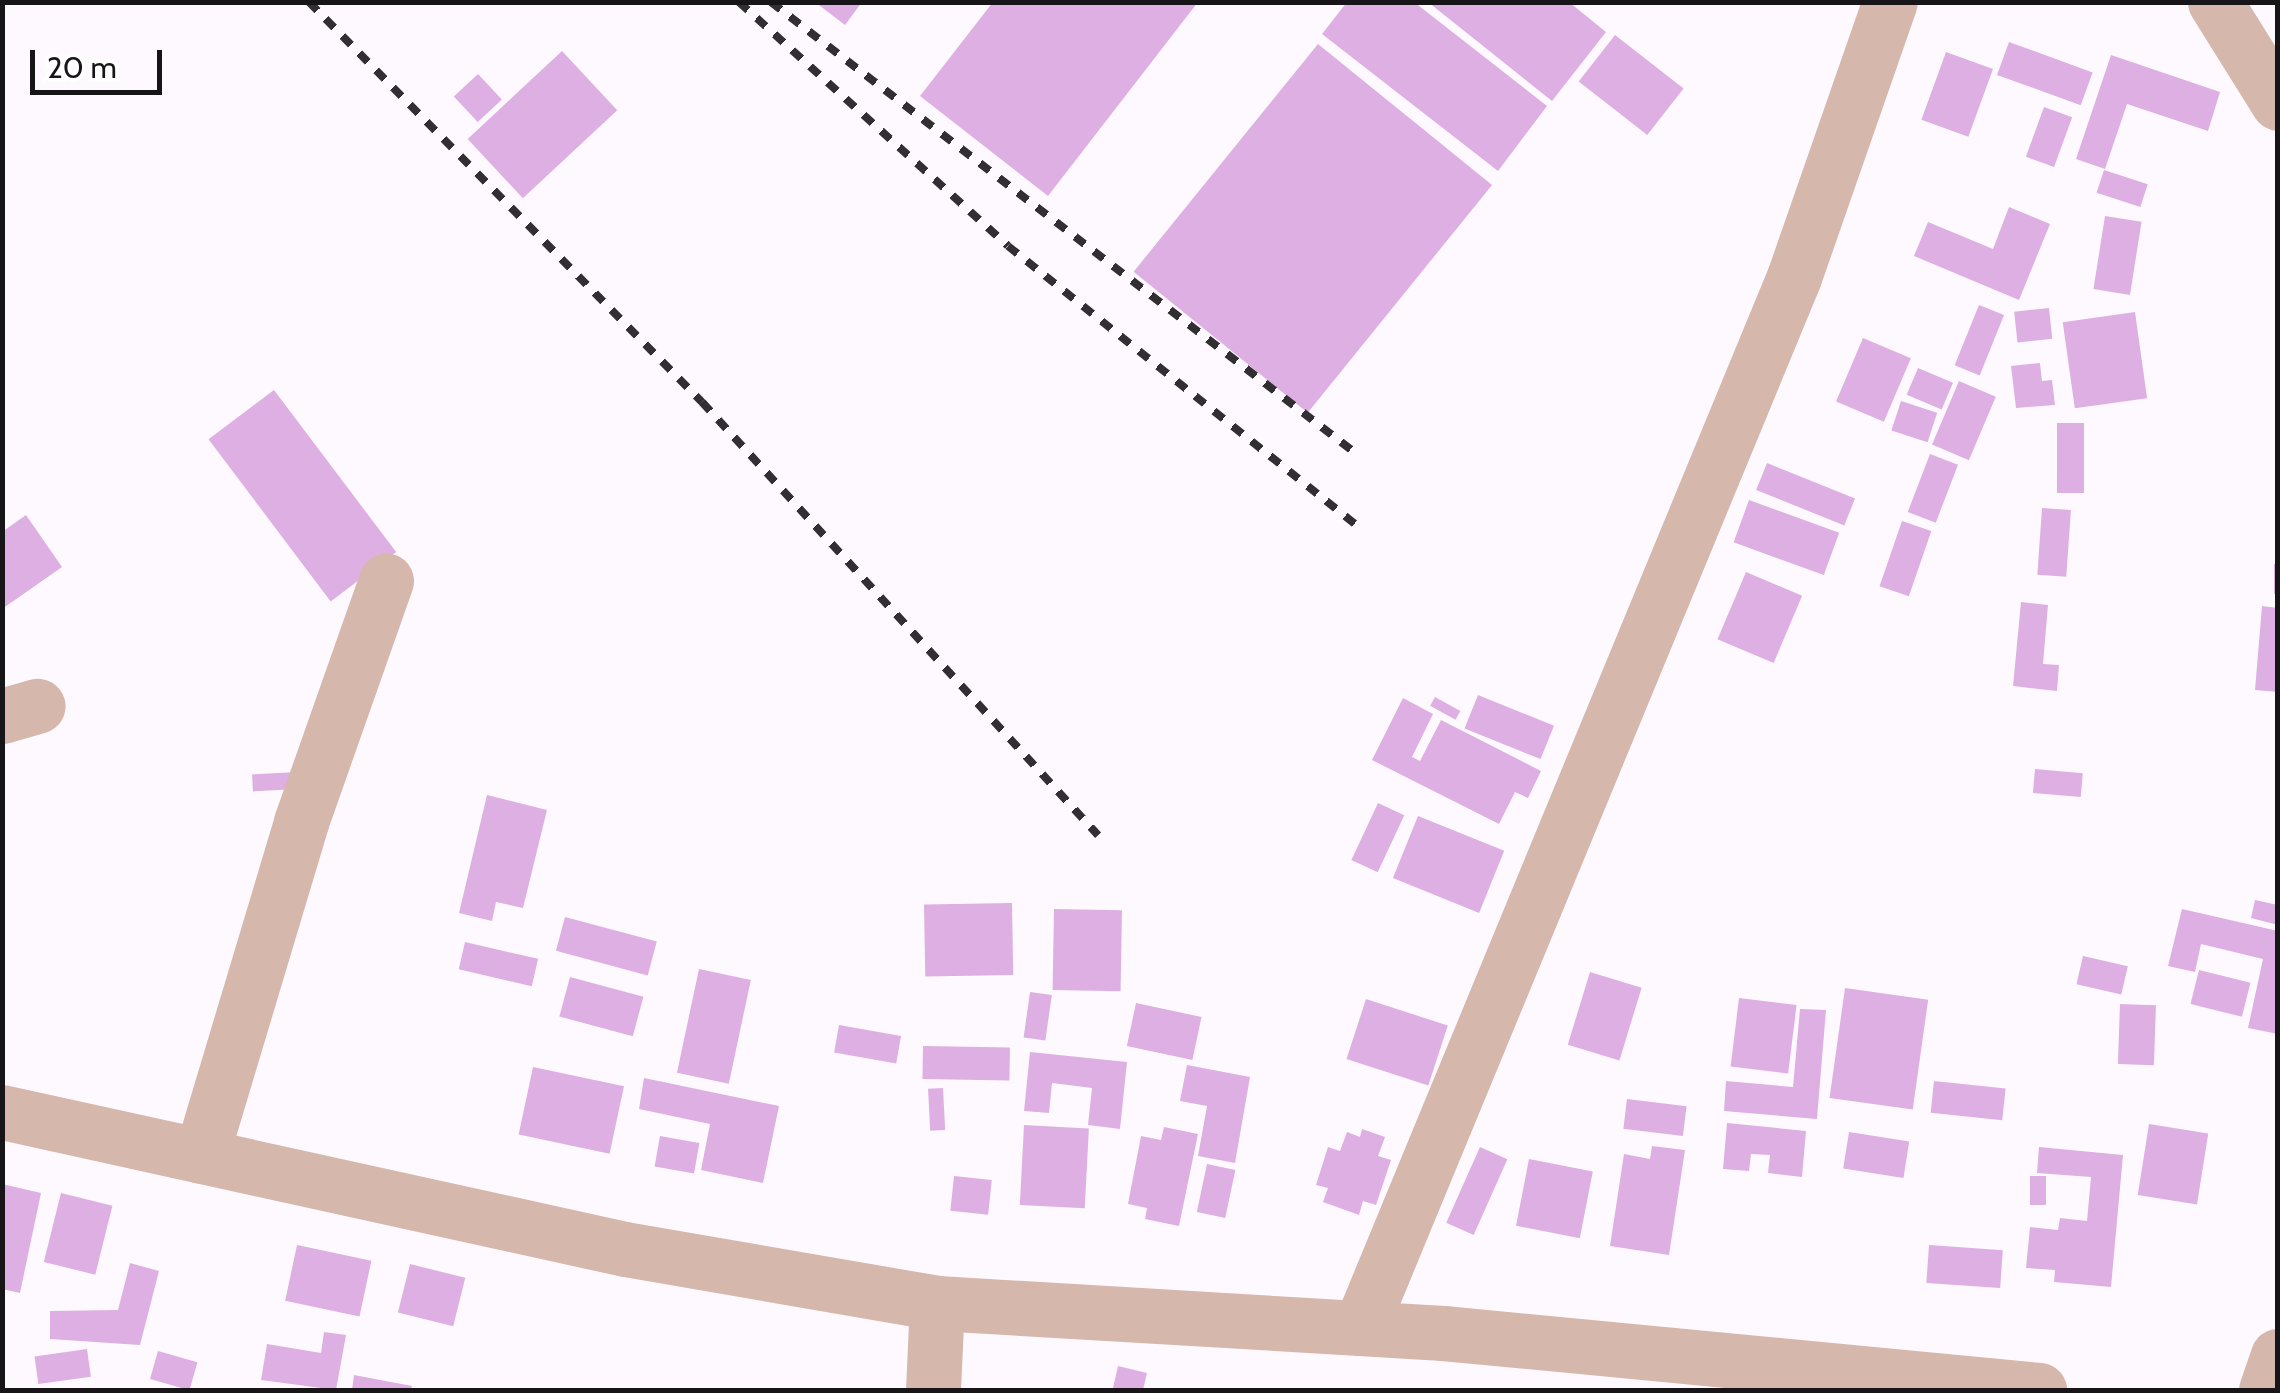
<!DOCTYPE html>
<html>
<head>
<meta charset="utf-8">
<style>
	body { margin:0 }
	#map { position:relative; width:2280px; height:1393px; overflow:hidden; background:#fef9ff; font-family:Cabin,sans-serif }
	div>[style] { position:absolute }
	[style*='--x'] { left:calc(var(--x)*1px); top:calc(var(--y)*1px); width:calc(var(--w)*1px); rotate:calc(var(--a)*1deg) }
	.building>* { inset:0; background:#deafe3; transform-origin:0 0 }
	.minor>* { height:55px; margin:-27.5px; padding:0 27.5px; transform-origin:27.5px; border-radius:27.5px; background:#d6b7ac }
	.rail>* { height:8px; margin-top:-4px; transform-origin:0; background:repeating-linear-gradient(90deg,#322f32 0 12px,transparent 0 24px) }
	span { translate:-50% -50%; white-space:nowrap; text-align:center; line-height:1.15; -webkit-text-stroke:8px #fff; paint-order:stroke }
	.frame { position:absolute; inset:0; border:5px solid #181518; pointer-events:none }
	.scale { position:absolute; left:30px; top:50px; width:132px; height:45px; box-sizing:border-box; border:5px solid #181518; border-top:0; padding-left:12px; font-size:30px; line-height:35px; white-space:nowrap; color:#181518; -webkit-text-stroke:8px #fff; paint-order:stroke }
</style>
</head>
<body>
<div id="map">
	<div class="building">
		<i style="clip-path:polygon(815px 2px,862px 2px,845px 25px)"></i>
		<i style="clip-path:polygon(993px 2px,1198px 2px,1048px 196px,920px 96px)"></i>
		<i style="clip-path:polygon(1347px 2px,1414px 2px,1547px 106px,1498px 171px,1322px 34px)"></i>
		<i style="clip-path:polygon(1428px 2px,1569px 2px,1606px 32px,1552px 101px)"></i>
		<i style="left:1615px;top:35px;width:87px;height:59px;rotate:38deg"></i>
		<i style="left:2009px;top:42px;width:89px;height:35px;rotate:20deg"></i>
		<i style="left:1318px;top:44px;width:224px;height:293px;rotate:39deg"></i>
		<i style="left:562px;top:51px;width:81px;height:129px;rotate:47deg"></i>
		<i style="left:1946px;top:52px;width:50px;height:72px;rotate:20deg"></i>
		<i style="clip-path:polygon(2111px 55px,2220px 92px,2208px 131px,2127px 104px,2105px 169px,2076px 159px)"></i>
		<i style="left:478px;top:74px;width:35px;height:33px;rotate:47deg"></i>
		<i style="left:2044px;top:107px;width:30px;height:53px;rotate:20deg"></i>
		<i style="left:2104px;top:170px;width:46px;height:24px;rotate:18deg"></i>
		<i style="clip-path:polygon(2009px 207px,2050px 224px,2019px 300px,1914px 256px,1928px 222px,1993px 249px)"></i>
		<i style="left:2105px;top:216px;width:37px;height:74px;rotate:9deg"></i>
		<i style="left:1979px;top:305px;width:27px;height:65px;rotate:22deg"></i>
		<i style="left:2049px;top:308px;width:31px;height:35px;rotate:84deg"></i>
		<i style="left:2135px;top:312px;width:87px;height:73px;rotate:82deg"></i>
		<i style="left:1863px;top:338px;width:52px;height:69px;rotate:23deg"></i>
		<i style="clip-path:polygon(2040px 363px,2042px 381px,2052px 380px,2055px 405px,2016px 408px,2011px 366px)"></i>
		<i style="left:1918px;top:368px;width:38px;height:29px;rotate:23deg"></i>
		<i style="left:1959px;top:381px;width:40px;height:69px;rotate:23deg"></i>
		<i style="left:274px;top:390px;width:203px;height:82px;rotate:53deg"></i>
		<i style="left:1901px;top:401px;width:38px;height:31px;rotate:18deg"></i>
		<i style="left:2057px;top:423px;width:27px;height:70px"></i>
		<i style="left:1930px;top:454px;width:30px;height:62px;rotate:21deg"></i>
		<i style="left:1767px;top:463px;width:95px;height:29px;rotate:22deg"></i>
		<i style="left:1749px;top:500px;width:96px;height:45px;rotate:20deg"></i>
		<i style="left:2042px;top:508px;width:29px;height:67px;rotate:4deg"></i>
		<i style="clip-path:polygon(26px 515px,62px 567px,2px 609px,2px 532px)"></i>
		<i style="left:1902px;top:521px;width:31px;height:69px;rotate:19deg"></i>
		<i style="left:2274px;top:564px;width:4px;height:30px"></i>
		<i style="left:1746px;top:572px;width:61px;height:73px;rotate:23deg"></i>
		<i style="clip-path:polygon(2021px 602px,2048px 605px,2043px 664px,2059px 665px,2057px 691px,2013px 686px)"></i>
		<i style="clip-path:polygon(2262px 606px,2278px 608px,2278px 692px,2255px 690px)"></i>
		<i style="left:1478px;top:695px;width:82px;height:36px;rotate:22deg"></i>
		<i style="left:1435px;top:697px;width:29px;height:10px;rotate:29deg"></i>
		<i style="clip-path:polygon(1403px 698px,1433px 714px,1412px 757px,1420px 761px,1441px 720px,1541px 771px,1528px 798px,1515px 792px,1499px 824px,1372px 760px)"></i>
		<i style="left:2035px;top:769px;width:48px;height:24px;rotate:5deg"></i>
		<i style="left:298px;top:772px;width:17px;height:46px;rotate:87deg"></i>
		<i style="clip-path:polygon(487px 795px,547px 810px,523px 908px,496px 902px,492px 921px,459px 913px)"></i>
		<i style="left:1378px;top:803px;width:29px;height:63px;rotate:25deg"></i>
		<i style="left:1418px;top:816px;width:93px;height:67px;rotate:22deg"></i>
		<i style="clip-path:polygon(2255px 900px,2278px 905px,2278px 925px,2251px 918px)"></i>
		<i style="left:1012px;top:903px;width:72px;height:88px;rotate:89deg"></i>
		<i style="left:1054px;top:909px;width:68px;height:81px;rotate:1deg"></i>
		<i style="clip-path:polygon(2182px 909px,2278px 931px,2278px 1034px,2248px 1028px,2263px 959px,2201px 944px,2195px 972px,2168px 966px)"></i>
		<i style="left:565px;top:917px;width:95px;height:35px;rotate:15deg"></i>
		<i style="left:465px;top:942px;width:75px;height:28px;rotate:13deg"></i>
		<i style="left:2083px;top:956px;width:46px;height:29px;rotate:13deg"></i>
		<i style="left:699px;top:969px;width:53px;height:106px;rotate:12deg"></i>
		<i style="left:2199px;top:970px;width:53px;height:35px;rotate:14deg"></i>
		<i style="left:1590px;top:972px;width:54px;height:76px;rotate:17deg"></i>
		<i style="left:570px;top:977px;width:76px;height:41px;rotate:15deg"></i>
		<i style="left:1845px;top:988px;width:84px;height:111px;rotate:8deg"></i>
		<i style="left:1030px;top:992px;width:22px;height:46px;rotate:8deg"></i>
		<i style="left:1739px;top:998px;width:58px;height:69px;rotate:7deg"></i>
		<i style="left:1366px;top:999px;width:86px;height:63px;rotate:18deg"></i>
		<i style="left:1136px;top:1003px;width:67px;height:44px;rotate:12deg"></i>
		<i style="left:2120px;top:1004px;width:36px;height:60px;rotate:2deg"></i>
		<i style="clip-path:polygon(1800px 1009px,1826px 1010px,1817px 1119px,1724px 1111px,1726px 1081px,1793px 1087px)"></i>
		<i style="left:839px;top:1025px;width:63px;height:28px;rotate:10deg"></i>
		<i style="left:923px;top:1046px;width:87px;height:33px;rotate:1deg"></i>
		<i style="clip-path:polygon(1030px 1052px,1127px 1062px,1120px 1129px,1088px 1125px,1092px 1088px,1052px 1083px,1049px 1113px,1024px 1111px)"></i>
		<i style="clip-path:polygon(1187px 1065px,1250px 1077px,1235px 1163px,1198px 1156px,1207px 1106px,1180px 1101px)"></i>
		<i style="left:533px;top:1067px;width:93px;height:69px;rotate:12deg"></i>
		<i style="clip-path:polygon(644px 1078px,779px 1106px,763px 1183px,701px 1170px,710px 1124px,639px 1109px)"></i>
		<i style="left:1934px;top:1081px;width:72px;height:32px;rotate:6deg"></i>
		<i style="left:943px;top:1088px;width:42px;height:15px;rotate:87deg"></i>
		<i style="left:1627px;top:1099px;width:60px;height:30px;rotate:7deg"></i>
		<i style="clip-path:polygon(1727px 1123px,1806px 1131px,1802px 1177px,1768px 1173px,1770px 1155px,1751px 1154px,1749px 1171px,1723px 1169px)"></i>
		<i style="left:2149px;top:1124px;width:60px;height:72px;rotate:9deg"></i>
		<i style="left:1024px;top:1125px;width:65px;height:80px;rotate:3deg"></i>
		<i style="clip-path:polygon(1164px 1127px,1198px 1134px,1179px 1226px,1145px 1219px,1147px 1208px,1128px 1204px,1141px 1136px,1161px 1140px)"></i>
		<i style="clip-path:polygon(1362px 1129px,1385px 1137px,1378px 1156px,1391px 1160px,1376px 1205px,1363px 1201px,1359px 1215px,1323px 1202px,1328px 1188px,1316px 1185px,1328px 1147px,1340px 1151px,1347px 1132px,1360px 1137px)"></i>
		<i style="left:1849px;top:1132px;width:61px;height:37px;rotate:9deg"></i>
		<i style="left:660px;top:1136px;width:40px;height:31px;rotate:10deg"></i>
		<i style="clip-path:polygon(1652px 1146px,1685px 1150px,1669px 1255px,1610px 1246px,1624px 1154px,1650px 1159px)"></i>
		<i style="left:1480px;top:1147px;width:30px;height:83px;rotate:24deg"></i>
		<i style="clip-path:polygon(2039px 1147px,2123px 1155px,2111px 1287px,2054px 1282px,2055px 1270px,2026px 1268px,2030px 1227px,2058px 1230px,2060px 1218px,2087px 1221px,2091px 1177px,2037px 1173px)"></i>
		<i style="left:1529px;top:1159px;width:65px;height:68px;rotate:11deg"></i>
		<i style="left:1207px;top:1164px;width:29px;height:49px;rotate:12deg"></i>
		<i style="left:954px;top:1176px;width:38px;height:35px;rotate:6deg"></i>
		<i style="left:2030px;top:1176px;width:16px;height:29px"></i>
		<i style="clip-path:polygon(2px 1184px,41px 1193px,20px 1293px,2px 1289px)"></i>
		<i style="left:61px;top:1193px;width:53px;height:71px;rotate:14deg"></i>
		<i style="left:297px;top:1245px;width:76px;height:57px;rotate:12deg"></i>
		<i style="left:1929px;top:1245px;width:74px;height:38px;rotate:4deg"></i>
		<i style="clip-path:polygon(130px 1263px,159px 1271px,140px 1345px,50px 1339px,50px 1311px,118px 1310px)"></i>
		<i style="left:410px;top:1264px;width:57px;height:50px;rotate:14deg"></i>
		<i style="clip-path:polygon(324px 1332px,346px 1335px,336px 1390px,261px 1380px,267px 1344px,321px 1353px)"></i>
		<i style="left:87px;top:1349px;width:28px;height:53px;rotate:82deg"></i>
		<i style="left:158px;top:1351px;width:41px;height:29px;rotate:16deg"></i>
		<i style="clip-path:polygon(1118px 1366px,1147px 1373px,1143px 1390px,1113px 1388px)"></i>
		<i style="clip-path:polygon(354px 1375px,412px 1386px,411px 1390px,352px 1390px)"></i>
	</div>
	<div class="minor">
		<i style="--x:2215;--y:2;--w:119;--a:58"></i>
		<i style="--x:2;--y:716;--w:37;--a:-16"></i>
		<i style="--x:2;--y:1112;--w:638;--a:12.4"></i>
		<i style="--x:625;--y:1249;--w:317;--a:9.8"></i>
		<i style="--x:937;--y:1303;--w:507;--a:3.39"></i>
		<i style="--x:1443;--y:1333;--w:599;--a:5.46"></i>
		<i style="--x:201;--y:1156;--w:349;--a:-73.3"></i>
		<i style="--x:301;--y:822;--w:256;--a:-70.6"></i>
		<i style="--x:1360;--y:1328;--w:1137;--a:-67.56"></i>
		<i style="--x:1794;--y:277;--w:291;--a:-70.8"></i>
		<i style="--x:933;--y:1390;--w:87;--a:-87.4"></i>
		<i style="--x:2266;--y:1390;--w:36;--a:-71"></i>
	</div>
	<div class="rail">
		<i style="--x:309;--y:2;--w:561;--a:45.51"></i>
		<i style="--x:702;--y:402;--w:587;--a:47.56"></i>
		<i style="--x:739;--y:2;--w:363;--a:42.2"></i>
		<i style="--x:1008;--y:246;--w:450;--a:38.7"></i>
		<i style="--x:771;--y:2;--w:741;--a:37.66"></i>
	</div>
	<div class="frame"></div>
	<div class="scale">20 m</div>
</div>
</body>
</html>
